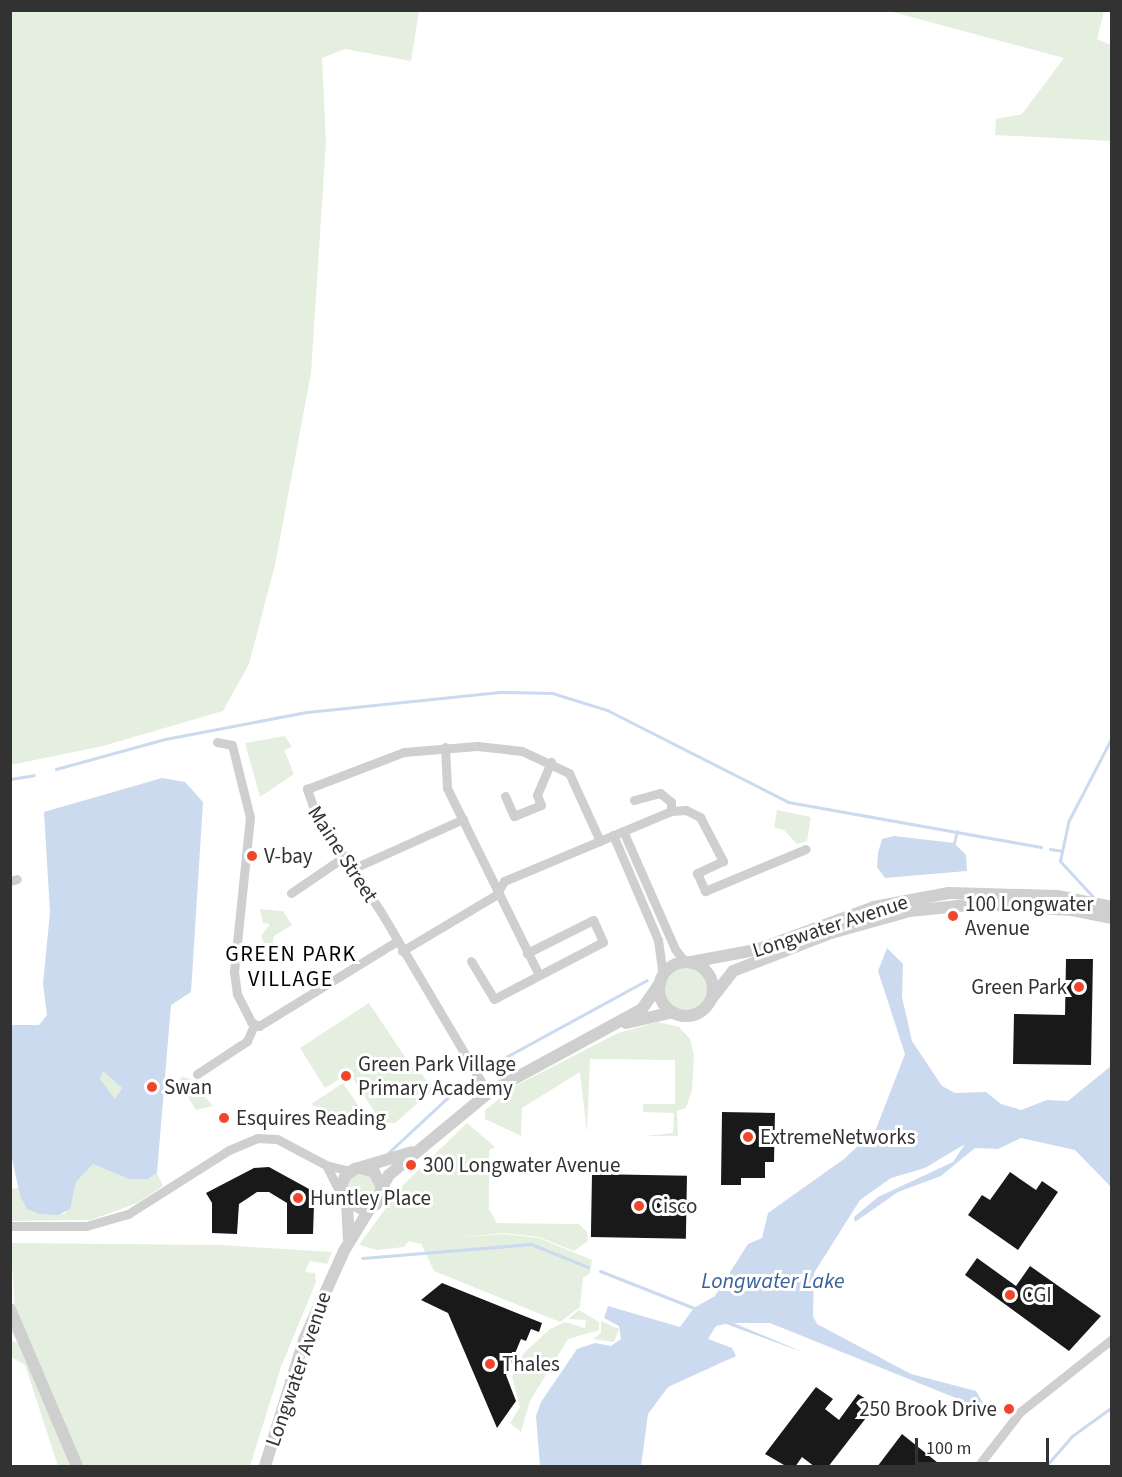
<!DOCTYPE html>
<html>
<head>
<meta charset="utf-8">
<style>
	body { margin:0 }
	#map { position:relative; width:1122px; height:1477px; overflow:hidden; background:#fff; font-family:"Source Sans 3",sans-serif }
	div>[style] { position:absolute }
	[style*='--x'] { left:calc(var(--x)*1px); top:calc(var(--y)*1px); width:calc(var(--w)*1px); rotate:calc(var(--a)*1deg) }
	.green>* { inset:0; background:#e5efdf }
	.round { border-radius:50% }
	.water>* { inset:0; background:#cbdaef }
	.stream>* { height:3px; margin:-1.5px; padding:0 1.5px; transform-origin:1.5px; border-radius:1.5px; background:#cbdaef }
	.building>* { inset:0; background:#191919; transform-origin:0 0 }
	.minor>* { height:9px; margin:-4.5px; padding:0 4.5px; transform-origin:4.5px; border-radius:4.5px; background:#cfcfcf }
	.tertiary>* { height:12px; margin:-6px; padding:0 6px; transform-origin:6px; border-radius:6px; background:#cfcfcf }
	.tertiary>.ring { margin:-6px; padding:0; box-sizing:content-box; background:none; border:12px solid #cfcfcf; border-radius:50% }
	.dots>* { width:16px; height:16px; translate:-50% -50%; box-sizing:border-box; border:3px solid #fff; border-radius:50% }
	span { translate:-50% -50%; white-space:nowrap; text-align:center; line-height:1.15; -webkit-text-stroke:6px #fff; paint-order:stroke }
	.street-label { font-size:21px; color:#323232 }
	.poi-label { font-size:21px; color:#323232 }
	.left { translate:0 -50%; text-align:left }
	.right { translate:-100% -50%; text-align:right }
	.neighbourhood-label { font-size:22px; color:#000; letter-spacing:1.5px }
	.water-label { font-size:22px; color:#39619a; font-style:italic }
	.frame { position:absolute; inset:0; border:12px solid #323232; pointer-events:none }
	.scale { position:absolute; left:915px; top:1438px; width:134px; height:27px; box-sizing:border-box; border:3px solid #323232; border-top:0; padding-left:8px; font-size:18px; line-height:21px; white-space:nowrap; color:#323232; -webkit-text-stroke:4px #fff; paint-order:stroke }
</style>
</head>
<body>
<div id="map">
	<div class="green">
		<i style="clip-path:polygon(11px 10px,419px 11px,411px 61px,345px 49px,322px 58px,326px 142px,311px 373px,275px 565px,249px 664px,223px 711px,103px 746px,11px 765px)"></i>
		<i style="clip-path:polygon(889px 11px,1104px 11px,1097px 39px,1111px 45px,1111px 141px,995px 135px,996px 119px,1022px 114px,1064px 58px)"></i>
		<i style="clip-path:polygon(285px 736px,292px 747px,284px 750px,294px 774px,260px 797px,245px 743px)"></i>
		<i style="clip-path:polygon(777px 810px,811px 817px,807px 841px,797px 844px,784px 830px,774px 827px)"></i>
		<i style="clip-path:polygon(260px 909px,283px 911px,292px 925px,274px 936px,272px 947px,266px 947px,261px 936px,270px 924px,263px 923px)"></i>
		<i class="round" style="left:664px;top:967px;width:44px;height:44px"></i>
		<i style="clip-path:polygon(369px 1003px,415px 1072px,419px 1070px,433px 1090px,395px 1123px,382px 1123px,349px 1073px,325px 1088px,300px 1048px)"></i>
		<i style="clip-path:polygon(658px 1022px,679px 1027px,690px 1039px,694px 1055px,692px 1090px,686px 1108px,677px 1111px,678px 1136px,645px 1136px,673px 1133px,674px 1113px,643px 1112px,643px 1104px,675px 1104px,675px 1060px,590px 1059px,587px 1133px,580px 1072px,522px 1108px,521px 1136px,485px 1119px,485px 1110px,517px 1085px,618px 1033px)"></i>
		<i style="clip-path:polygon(103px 1070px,122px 1088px,115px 1099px,100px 1080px)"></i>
		<i style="clip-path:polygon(182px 1077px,190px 1079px,213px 1106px,196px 1110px,178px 1082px)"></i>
		<i style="clip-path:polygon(343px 1083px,369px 1122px,369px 1124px,341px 1121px,311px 1104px)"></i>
		<i style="clip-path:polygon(467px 1123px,495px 1147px,489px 1150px,489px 1209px,497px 1223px,579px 1224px,587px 1232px,588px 1241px,574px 1251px,539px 1237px,504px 1233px,454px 1238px,503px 1234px,539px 1238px,592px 1260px,590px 1273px,583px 1278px,580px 1307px,560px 1322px,434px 1271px,421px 1244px,409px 1241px,404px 1247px,377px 1250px,359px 1245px,401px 1187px)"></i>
		<i style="clip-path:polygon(93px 1164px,148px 1179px,157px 1173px,163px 1186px,137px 1203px,91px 1220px,11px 1221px,11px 1189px,18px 1188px,20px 1196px,59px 1215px,66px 1213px,76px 1182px)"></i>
		<i style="clip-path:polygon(357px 1171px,377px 1180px,375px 1198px,360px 1204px,345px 1192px,350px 1175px)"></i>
		<i style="clip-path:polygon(11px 1243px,220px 1245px,332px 1252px,327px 1264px,310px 1261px,305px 1272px,315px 1273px,316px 1282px,281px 1367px,250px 1466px,58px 1466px,25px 1365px,11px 1357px,10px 1341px,17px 1342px,11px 1331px,11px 1307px,15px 1316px)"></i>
		<i style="clip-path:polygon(579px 1310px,599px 1322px,599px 1330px,568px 1339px,530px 1401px,521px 1432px,510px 1423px,520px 1407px,512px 1377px,523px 1354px,550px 1329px,565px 1322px,585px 1328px,586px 1320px,568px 1319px)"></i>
		<i style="clip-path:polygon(601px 1321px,619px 1329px,614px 1342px,593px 1339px,601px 1333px)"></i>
	</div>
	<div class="water">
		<i style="clip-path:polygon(evenodd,162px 778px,185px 782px,203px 802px,191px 992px,171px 1005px,157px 1173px,148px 1179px,129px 1179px,93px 1164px,76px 1182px,70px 1209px,59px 1215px,39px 1214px,27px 1209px,20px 1196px,11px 1154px,10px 1025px,39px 1025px,47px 1015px,43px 984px,50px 912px,44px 812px,162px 778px,103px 1071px,122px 1088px,115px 1099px,100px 1079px,103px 1071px)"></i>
		<i style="clip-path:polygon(894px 836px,954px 843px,966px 855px,967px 871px,885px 878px,877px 867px,878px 853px,882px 839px)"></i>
		<i style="clip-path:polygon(887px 948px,903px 964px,902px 997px,912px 1041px,942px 1086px,955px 1093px,986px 1092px,1001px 1104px,1021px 1110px,1047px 1100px,1068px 1101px,1111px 1066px,1111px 1187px,1075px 1150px,1021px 1138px,998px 1149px,975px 1148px,941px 1176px,898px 1192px,855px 1222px,854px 1217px,878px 1197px,953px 1162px,965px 1144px,925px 1168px,891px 1178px,860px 1200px,814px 1273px,813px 1316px,817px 1324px,911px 1374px,976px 1391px,988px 1411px,770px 1323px,734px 1323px,805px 1353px,726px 1324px,716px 1326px,708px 1339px,732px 1348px,736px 1356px,668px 1387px,648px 1414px,641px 1466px,540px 1466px,536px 1416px,541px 1402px,577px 1349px,595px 1343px,611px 1346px,621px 1339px,619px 1326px,604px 1318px,608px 1306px,680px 1327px,694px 1308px,715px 1296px,748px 1244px,762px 1238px,768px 1213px,844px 1159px,876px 1129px,905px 1054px,878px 971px)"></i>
	</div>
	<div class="stream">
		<i style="--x:56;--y:769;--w:113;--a:-15.4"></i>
		<i style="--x:165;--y:739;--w:145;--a:-10.8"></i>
		<i style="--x:307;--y:712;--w:196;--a:-5.9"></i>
		<i style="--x:502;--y:692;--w:50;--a:1.1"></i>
		<i style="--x:552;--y:693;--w:58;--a:17.2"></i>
		<i style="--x:607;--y:710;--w:203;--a:26.9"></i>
		<i style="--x:788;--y:802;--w:257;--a:10.1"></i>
		<i style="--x:10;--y:779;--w:24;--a:-9"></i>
		<i style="--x:954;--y:843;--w:12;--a:-76"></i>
		<i style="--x:1050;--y:849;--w:12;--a:9"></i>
		<i style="--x:1096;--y:900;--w:53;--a:-132.7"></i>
		<i style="--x:1060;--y:861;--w:40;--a:-78"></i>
		<i style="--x:1068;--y:822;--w:96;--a:-62.6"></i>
		<i style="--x:493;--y:1064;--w:175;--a:-28.6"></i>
		<i style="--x:388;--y:1153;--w:97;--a:-42.9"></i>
		<i style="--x:362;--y:1258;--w:170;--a:-4.7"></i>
		<i style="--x:531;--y:1244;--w:61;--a:22"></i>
		<i style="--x:600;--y:1271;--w:101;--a:21.5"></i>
		<i style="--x:1046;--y:1466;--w:40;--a:-49"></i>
		<i style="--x:1072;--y:1436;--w:49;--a:-35.9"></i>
	</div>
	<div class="building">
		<i style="clip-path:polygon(1066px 959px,1093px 959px,1091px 1065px,1013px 1064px,1014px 1014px,1065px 1015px)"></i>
		<i style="clip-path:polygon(722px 1112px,775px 1113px,774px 1162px,765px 1162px,765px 1178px,741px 1178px,741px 1185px,721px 1185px)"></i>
		<i style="clip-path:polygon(269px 1167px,320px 1195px,314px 1205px,313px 1234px,287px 1234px,287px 1203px,269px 1192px,257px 1192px,239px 1204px,237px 1234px,212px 1233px,212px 1203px,206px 1193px,254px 1168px)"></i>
		<i style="clip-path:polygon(1010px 1172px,1036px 1190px,1042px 1181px,1058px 1192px,1018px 1250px,968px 1215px,982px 1195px,990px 1200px)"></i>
		<i style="left:592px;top:1174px;width:95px;height:63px;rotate:1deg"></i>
		<i style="clip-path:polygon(977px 1258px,1016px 1286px,1030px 1266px,1101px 1316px,1069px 1351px,965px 1275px)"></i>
		<i style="clip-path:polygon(442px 1283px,542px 1323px,539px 1332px,531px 1329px,526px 1341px,521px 1339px,506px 1375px,516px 1401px,497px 1428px,448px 1313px,421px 1300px)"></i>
		<i style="clip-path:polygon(816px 1387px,833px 1399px,825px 1409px,839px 1420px,858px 1394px,876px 1405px,828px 1467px,815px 1467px,802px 1457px,795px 1467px,784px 1465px,765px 1454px)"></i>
		<i style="clip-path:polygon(902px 1434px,943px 1467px,877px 1467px)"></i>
	</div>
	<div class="minor">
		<i style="--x:217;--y:742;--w:15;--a:11"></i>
		<i style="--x:232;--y:745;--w:74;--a:76"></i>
		<i style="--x:250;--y:817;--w:156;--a:95.9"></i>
		<i style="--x:234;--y:972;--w:22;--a:82"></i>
		<i style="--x:237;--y:994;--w:31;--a:63"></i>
		<i style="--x:251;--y:1022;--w:9;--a:27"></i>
		<i style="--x:259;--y:1026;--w:162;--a:-31.6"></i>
		<i style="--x:445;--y:747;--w:41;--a:87.2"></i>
		<i style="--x:447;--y:788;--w:208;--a:63.8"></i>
		<i style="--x:505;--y:796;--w:22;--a:66"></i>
		<i style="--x:514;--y:816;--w:29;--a:-22"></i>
		<i style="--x:541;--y:805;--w:11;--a:-112"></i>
		<i style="--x:537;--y:795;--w:36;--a:-67"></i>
		<i style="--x:634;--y:800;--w:27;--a:-15"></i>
		<i style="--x:660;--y:793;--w:14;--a:39"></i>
		<i style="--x:671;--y:802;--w:9;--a:90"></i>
		<i style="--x:623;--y:831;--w:129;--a:66.2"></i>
		<i style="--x:675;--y:949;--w:16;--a:52"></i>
		<i style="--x:613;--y:835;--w:114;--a:66.8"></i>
		<i style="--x:658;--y:940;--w:36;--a:82"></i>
		<i style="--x:352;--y:869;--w:122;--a:-24.2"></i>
		<i style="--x:10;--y:881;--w:7;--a:-16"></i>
		<i style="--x:291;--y:893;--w:64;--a:-34.2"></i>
		<i style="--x:402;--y:951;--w:109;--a:-30.8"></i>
		<i style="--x:496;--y:895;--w:16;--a:-60"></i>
		<i style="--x:504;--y:881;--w:181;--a:-22.7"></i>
		<i style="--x:671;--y:811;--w:15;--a:-4"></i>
		<i style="--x:686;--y:810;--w:16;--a:27"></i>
		<i style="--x:700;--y:817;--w:50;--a:62.4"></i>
		<i style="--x:723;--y:861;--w:29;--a:155"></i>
		<i style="--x:697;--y:873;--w:20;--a:66"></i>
		<i style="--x:705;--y:891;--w:109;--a:-22.6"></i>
		<i style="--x:471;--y:961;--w:44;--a:58.8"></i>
		<i style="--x:494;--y:999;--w:123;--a:-27.6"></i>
		<i style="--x:603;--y:942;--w:24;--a:-114"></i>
		<i style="--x:593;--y:920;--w:74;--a:153.4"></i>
		<i style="--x:197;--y:1074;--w:60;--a:-33.4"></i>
		<i style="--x:247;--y:1041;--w:17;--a:-66"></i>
		<i style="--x:488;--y:1093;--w:210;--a:-120.6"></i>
		<i style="--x:381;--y:912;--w:117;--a:-123.8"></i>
		<i style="--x:316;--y:815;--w:28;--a:-109"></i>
		<i style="--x:307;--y:789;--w:104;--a:-20.9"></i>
		<i style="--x:404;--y:752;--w:73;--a:-4.7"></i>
		<i style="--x:477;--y:746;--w:45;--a:6.3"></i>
		<i style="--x:522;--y:751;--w:52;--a:25.1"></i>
		<i style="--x:569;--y:773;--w:75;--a:65.5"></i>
		<i style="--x:326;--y:1165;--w:33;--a:63"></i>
		<i style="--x:10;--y:1226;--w:76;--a:0"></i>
		<i style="--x:86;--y:1226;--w:44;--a:-15.9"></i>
		<i style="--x:128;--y:1214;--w:120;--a:-32.4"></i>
		<i style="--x:229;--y:1150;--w:30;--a:-23"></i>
		<i style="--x:257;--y:1138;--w:20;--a:3"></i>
		<i style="--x:277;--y:1139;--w:55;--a:28"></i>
		<i style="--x:326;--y:1165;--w:25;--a:14"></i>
		<i style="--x:978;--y:1466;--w:68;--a:-52.1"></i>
		<i style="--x:1020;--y:1412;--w:117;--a:-38.4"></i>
	</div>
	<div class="tertiary">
		<i style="--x:691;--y:962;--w:66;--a:-10.5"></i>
		<i style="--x:756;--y:950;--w:126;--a:-20"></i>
		<i style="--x:874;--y:907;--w:76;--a:-10.6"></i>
		<i style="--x:949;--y:893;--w:108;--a:1.6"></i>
		<i style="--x:1057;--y:896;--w:56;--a:11.3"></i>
		<i class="ring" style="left:659px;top:962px;width:42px;height:42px"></i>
		<i style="--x:712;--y:998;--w:34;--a:-52"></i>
		<i style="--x:733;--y:971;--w:105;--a:-21.2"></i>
		<i style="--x:831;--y:933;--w:82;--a:-15.6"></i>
		<i style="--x:910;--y:911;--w:68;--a:-5.9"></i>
		<i style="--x:978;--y:904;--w:94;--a:3.7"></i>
		<i style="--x:1072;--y:910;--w:41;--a:11.3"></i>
		<i style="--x:626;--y:1023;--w:48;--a:-13.2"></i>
		<i style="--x:361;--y:1168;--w:14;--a:17"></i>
		<i style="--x:374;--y:1172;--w:17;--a:62"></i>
		<i style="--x:382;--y:1187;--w:18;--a:109"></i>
		<i style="--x:376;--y:1204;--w:15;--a:160"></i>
		<i style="--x:362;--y:1209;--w:22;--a:-150"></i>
		<i style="--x:343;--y:1198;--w:12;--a:-99"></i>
		<i style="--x:341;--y:1186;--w:12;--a:-66"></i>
		<i style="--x:346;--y:1175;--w:11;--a:-34"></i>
		<i style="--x:355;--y:1169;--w:59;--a:-16.6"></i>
		<i style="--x:382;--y:1187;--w:14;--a:-60"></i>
		<i style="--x:389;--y:1175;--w:129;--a:-39.6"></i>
		<i style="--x:488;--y:1093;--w:175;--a:-28.6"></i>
		<i style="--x:642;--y:1009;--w:32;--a:-55"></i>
		<i style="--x:347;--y:1203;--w:36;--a:87"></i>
		<i style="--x:10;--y:1309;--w:171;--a:66.9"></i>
		<i style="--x:265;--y:1466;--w:132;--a:-72.8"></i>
		<i style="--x:304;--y:1340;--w:98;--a:-65.8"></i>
		<i style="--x:344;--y:1251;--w:50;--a:-58.8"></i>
	</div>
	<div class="dots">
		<i style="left:252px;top:856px;background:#f0462c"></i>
		<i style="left:953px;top:916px;background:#f0462c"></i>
		<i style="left:1079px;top:987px;background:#f0462c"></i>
		<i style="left:346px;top:1076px;background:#f0462c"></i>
		<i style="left:152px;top:1087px;background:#f0462c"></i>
		<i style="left:224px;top:1118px;background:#f0462c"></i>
		<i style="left:748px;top:1137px;background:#f0462c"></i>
		<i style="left:411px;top:1165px;background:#f0462c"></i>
		<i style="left:298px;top:1198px;background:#f0462c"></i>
		<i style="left:639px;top:1206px;background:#f0462c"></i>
		<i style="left:1010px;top:1295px;background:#f0462c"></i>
		<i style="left:490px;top:1364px;background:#f0462c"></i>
		<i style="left:1009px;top:1409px;background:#f0462c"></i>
	</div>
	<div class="street-label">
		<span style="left:343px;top:854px;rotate:57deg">Maine Street</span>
		<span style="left:830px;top:926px;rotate:-18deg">Longwater Avenue</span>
		<span style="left:298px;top:1369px;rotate:-71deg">Longwater Avenue</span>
	</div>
	<div class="poi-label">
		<span class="left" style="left:264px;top:856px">V-bay</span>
		<span class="left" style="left:965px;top:916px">100 Longwater<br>Avenue</span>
		<span class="right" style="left:1067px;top:987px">Green Park</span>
		<span class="left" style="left:358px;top:1076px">Green Park Village<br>Primary Academy</span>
		<span class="left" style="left:164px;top:1087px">Swan</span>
		<span class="left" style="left:236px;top:1118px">Esquires Reading</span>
		<span class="left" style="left:760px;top:1137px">ExtremeNetworks</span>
		<span class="left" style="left:423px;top:1165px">300 Longwater Avenue</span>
		<span class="left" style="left:310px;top:1198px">Huntley Place</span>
		<span class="left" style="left:651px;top:1206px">Cisco</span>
		<span class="left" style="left:1022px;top:1295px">CGI</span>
		<span class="left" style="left:502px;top:1364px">Thales</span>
		<span class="right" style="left:997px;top:1409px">250 Brook Drive</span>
	</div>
	<div class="neighbourhood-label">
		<span style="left:291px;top:967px">GREEN PARK<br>VILLAGE</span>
	</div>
	<div class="water-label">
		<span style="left:773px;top:1282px">Longwater Lake</span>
	</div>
	<div class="frame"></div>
	<div class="scale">100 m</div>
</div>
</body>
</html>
